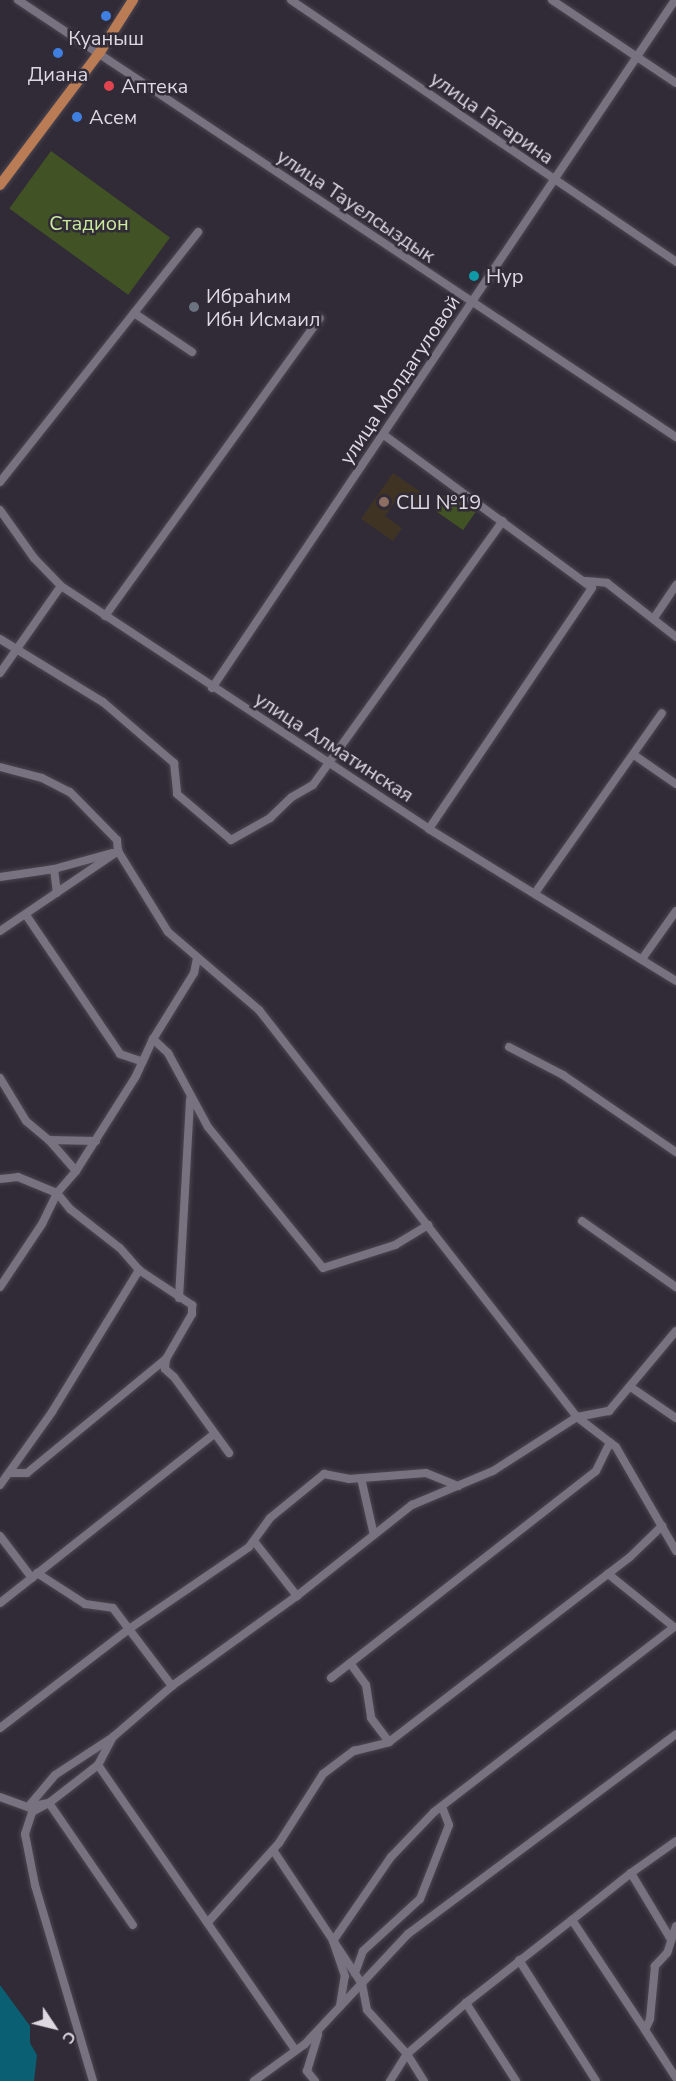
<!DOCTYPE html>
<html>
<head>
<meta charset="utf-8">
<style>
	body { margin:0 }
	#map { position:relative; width:676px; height:2081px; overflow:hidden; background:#312b37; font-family:"Nunito Sans",sans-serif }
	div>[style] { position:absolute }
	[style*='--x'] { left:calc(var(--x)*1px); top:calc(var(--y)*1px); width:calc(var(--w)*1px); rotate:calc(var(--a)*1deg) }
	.education>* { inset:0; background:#3f3324 }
	.green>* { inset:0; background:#415324; transform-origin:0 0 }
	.water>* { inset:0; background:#0b5f72 }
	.roads { filter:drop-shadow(0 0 2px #4c4651) drop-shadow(0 0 2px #4c4651) }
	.minor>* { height:8px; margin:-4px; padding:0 4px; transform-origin:4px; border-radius:4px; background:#787280 }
	.major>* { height:10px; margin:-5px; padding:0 5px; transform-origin:5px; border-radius:5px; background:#ba7c54 }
	.dots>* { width:16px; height:16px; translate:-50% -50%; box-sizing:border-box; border:3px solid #312b37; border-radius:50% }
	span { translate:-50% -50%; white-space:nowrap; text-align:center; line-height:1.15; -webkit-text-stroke:5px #312b37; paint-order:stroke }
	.poi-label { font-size:20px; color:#ddd9e1 }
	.left { translate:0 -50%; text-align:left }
	.street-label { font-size:20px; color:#ddd9e1 }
	.park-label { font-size:20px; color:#c9ea9c }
	.north { position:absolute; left:24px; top:1997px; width:60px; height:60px; -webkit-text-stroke:4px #312b37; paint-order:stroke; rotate:125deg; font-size:16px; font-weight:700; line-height:24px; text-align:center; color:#ddd9e1 }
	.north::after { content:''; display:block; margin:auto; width:21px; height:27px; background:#ddd9e1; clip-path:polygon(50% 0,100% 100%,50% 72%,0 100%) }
</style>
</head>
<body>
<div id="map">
	<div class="education">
		<i style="clip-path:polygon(393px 473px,425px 495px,417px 508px,399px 496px,385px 516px,402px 528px,393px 541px,361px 519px)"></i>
	</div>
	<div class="green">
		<i style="left:51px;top:151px;width:147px;height:71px;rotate:36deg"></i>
		<i style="left:447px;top:492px;width:35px;height:22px;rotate:35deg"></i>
	</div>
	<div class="water">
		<i style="clip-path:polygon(0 1985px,30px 2026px,30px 2043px,37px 2055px,34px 2081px,0 2081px)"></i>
	</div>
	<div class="roads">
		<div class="minor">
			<i style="--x:18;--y:0;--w:790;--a:33.59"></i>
			<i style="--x:291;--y:0;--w:466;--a:34.2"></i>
			<i style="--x:552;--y:0;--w:149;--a:33.8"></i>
			<i style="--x:134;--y:313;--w:70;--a:33.9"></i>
			<i style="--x:384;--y:435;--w:258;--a:36.3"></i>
			<i style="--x:592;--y:588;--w:291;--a:124.1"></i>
			<i style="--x:0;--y:482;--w:319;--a:-51.6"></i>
			<i style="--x:0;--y:510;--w:59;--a:54.7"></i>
			<i style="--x:34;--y:558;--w:39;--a:46"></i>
			<i style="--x:61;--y:586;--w:441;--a:33.4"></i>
			<i style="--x:429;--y:829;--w:290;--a:31.6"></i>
			<i style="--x:586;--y:581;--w:21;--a:5"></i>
			<i style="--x:607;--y:583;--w:88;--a:38"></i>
			<i style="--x:105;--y:616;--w:367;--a:-54.2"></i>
			<i style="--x:654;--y:618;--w:40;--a:-56"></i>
			<i style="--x:0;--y:639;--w:121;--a:31.5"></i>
			<i style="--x:103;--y:702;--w:94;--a:40.7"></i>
			<i style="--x:174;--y:763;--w:31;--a:84"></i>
			<i style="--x:177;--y:794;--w:71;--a:40.4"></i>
			<i style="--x:231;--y:840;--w:45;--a:-29.4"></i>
			<i style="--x:270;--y:818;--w:30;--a:-44"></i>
			<i style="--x:292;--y:797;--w:24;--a:-30"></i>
			<i style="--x:313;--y:785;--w:325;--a:-54.3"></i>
			<i style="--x:0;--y:673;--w:106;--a:-55"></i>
			<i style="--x:212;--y:688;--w:829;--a:-56.06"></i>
			<i style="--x:634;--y:755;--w:51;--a:34.6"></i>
			<i style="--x:0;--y:767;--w:43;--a:14.7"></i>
			<i style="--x:42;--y:778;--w:31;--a:27"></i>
			<i style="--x:70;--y:792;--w:67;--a:45.6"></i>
			<i style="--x:117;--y:840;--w:11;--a:85"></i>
			<i style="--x:118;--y:851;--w:95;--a:58.3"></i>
			<i style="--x:168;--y:932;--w:120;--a:40.6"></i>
			<i style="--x:259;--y:1010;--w:517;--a:52"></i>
			<i style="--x:577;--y:1417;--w:49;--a:37.6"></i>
			<i style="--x:616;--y:1447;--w:120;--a:60"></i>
			<i style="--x:54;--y:869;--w:24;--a:83"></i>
			<i style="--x:0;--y:877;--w:55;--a:-8.4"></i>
			<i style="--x:54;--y:869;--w:60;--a:-15.4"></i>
			<i style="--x:535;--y:893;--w:220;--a:-54.8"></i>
			<i style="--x:26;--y:915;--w:168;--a:55.9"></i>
			<i style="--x:120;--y:1054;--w:24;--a:19"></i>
			<i style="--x:0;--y:931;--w:143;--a:-34.1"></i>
			<i style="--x:197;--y:958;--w:15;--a:101"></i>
			<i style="--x:194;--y:973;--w:78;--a:121.8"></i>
			<i style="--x:153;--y:1039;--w:21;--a:43"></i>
			<i style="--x:168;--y:1053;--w:84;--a:61.6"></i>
			<i style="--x:208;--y:1127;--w:182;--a:50.8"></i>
			<i style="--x:323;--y:1268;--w:76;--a:-17.7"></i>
			<i style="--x:395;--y:1245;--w:39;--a:-31"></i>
			<i style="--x:642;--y:959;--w:59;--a:-54.7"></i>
			<i style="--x:509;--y:1047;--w:61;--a:27.4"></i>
			<i style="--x:563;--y:1075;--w:137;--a:34.3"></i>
			<i style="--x:0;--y:1078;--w:50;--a:58.8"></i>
			<i style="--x:26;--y:1121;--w:30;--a:40"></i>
			<i style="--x:49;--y:1140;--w:47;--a:1.2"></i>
			<i style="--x:49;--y:1140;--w:41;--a:48.9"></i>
			<i style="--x:0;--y:1179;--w:18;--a:-6"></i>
			<i style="--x:18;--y:1177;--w:42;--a:22.3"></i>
			<i style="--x:57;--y:1193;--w:21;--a:51"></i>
			<i style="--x:70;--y:1209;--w:63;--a:38"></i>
			<i style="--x:120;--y:1248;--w:29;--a:49"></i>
			<i style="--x:139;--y:1270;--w:64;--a:33.4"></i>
			<i style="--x:192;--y:1305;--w:9;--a:90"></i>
			<i style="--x:192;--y:1314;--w:52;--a:120"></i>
			<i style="--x:166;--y:1359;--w:10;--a:96"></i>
			<i style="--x:165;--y:1369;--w:12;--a:42"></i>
			<i style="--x:174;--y:1377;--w:94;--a:54.1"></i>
			<i style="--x:582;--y:1221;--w:115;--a:35.1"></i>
			<i style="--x:0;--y:1287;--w:76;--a:-56.3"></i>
			<i style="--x:42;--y:1224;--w:34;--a:-64"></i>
			<i style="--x:57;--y:1193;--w:29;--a:-49"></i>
			<i style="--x:76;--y:1171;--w:112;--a:-57.7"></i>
			<i style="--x:136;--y:1076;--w:41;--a:-65.3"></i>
			<i style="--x:179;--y:1298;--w:199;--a:-86.8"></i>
			<i style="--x:632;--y:1388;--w:53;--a:34.3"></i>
			<i style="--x:9;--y:1473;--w:18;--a:0"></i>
			<i style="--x:27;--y:1473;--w:180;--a:-39.4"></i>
			<i style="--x:361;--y:1478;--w:58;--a:77.2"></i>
			<i style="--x:0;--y:1485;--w:90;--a:-54.5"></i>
			<i style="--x:52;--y:1412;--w:167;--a:-58.5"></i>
			<i style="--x:0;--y:1536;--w:53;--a:52.7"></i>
			<i style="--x:254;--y:1541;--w:70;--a:52"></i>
			<i style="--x:37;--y:1573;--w:57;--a:32.9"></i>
			<i style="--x:85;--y:1604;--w:28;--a:8"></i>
			<i style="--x:113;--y:1608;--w:98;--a:52.9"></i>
			<i style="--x:0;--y:1603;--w:273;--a:-38.3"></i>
			<i style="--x:350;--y:1663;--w:27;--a:54"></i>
			<i style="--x:366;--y:1685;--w:33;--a:81"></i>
			<i style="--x:371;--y:1718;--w:30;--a:53"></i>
			<i style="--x:389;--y:1742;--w:304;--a:-37.5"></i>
			<i style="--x:630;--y:1557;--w:45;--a:-44.1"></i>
			<i style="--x:331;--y:1678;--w:336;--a:-38"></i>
			<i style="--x:596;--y:1471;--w:32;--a:-64"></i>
			<i style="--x:0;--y:1728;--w:163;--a:-37.5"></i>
			<i style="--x:129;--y:1629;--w:145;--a:-34.3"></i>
			<i style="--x:249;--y:1547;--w:36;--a:-54"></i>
			<i style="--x:270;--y:1518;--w:70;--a:-39.2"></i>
			<i style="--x:324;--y:1474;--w:25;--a:11"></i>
			<i style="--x:349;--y:1479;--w:77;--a:-4.5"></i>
			<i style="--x:426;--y:1473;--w:35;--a:22"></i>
			<i style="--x:98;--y:1765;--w:346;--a:55.3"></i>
			<i style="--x:0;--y:1797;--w:30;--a:20"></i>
			<i style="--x:28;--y:1807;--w:21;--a:-11"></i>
			<i style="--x:49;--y:1803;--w:62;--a:-37.8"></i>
			<i style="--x:98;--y:1765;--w:32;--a:-62"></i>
			<i style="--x:113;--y:1737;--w:78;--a:-40.8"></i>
			<i style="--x:172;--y:1686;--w:154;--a:-35.8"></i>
			<i style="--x:297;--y:1596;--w:147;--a:-38.4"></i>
			<i style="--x:412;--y:1505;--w:88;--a:-22.8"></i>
			<i style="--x:493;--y:1471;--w:100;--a:-32.7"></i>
			<i style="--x:577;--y:1417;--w:33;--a:-11"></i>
			<i style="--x:609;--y:1411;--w:104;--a:-50.1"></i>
			<i style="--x:28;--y:1807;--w:42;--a:-49.8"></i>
			<i style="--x:55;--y:1775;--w:66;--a:-33.2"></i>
			<i style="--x:273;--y:1850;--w:161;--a:56.4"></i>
			<i style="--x:362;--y:1984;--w:26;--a:79"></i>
			<i style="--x:367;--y:2010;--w:59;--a:47.7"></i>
			<i style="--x:407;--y:2054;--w:32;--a:58"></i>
			<i style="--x:631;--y:1873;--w:75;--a:141.5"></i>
			<i style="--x:572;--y:1920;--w:132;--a:56.4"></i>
			<i style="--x:209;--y:1921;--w:105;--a:-48.1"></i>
			<i style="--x:279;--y:1843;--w:82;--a:-57.5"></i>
			<i style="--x:323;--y:1774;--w:39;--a:-37"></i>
			<i style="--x:354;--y:1751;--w:36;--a:-14"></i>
			<i style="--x:676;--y:1926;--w:28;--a:108"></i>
			<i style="--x:667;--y:1953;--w:18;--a:133"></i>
			<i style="--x:655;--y:1966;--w:53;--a:95.4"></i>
			<i style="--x:650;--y:2019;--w:12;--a:114"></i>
			<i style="--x:645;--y:2030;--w:57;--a:57.1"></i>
			<i style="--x:670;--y:1938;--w:76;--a:-121"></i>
			<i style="--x:631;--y:1873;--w:55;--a:-35.4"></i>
			<i style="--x:519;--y:1960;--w:143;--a:57.5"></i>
			<i style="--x:355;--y:1973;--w:23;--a:-70"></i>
			<i style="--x:363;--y:1951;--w:77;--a:-42.4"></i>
			<i style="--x:420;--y:1899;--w:79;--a:-68.6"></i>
			<i style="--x:449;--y:1825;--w:19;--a:-111"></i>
			<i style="--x:340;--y:2006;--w:30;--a:-81"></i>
			<i style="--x:345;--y:1976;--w:37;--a:-109"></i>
			<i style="--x:333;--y:1941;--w:102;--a:-55.4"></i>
			<i style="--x:391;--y:1857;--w:62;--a:-46.3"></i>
			<i style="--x:434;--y:1812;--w:303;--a:-37.6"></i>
			<i style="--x:674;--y:1627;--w:85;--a:-141.2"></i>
			<i style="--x:93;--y:2081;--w:204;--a:-106.5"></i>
			<i style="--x:35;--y:1885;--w:52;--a:-101.1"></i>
			<i style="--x:25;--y:1834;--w:23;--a:-72"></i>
			<i style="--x:32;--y:1812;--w:19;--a:-28"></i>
			<i style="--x:49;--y:1803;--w:148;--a:55.5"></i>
			<i style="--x:254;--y:2081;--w:63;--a:-36"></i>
			<i style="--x:305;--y:2044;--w:151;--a:-46.9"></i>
			<i style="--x:408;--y:1934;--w:334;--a:-36.7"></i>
			<i style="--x:315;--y:2081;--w:13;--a:-129"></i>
			<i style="--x:307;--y:2071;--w:38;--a:-73"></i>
			<i style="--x:390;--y:2081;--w:32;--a:-58"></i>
			<i style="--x:407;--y:2054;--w:78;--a:-40.8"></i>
			<i style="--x:516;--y:2081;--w:93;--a:-122.7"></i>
			<i style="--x:466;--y:2003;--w:135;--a:-38.1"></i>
		</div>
		<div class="major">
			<i style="--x:0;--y:185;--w:166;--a:-53.1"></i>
			<i style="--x:100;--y:52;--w:62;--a:-57.6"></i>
		</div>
	</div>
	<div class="dots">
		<i style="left:106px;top:16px;background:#3f7fe0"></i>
		<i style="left:58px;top:53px;background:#3f7fe0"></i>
		<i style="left:109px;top:86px;background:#e0444e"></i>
		<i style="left:77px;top:117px;background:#3f7fe0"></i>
		<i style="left:474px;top:276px;background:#0f9aa8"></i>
		<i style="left:194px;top:307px;background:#6b7280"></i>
		<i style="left:384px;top:502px;background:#8d6e63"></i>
	</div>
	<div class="poi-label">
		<span style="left:106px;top:38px">Куаныш</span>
		<span style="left:58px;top:74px">Диана</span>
		<span class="left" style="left:121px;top:86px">Аптека</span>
		<span class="left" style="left:89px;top:117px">Асем</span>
		<span class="left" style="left:486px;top:276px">Нур</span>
		<span class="left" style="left:206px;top:308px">Ибраһим<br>Ибн Исмаил</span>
		<span class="left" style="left:396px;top:502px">СШ №19</span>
	</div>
	<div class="street-label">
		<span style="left:492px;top:118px;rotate:35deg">улица Гагарина</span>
		<span style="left:356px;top:206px;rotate:34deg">улица Тауелсыздык</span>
		<span style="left:400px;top:380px;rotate:-56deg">улица Молдагуловой</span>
		<span style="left:334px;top:747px;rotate:33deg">улица Алматинская</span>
	</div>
	<div class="park-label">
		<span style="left:89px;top:223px">Стадион</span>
	</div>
	<div class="north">С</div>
</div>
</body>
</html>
